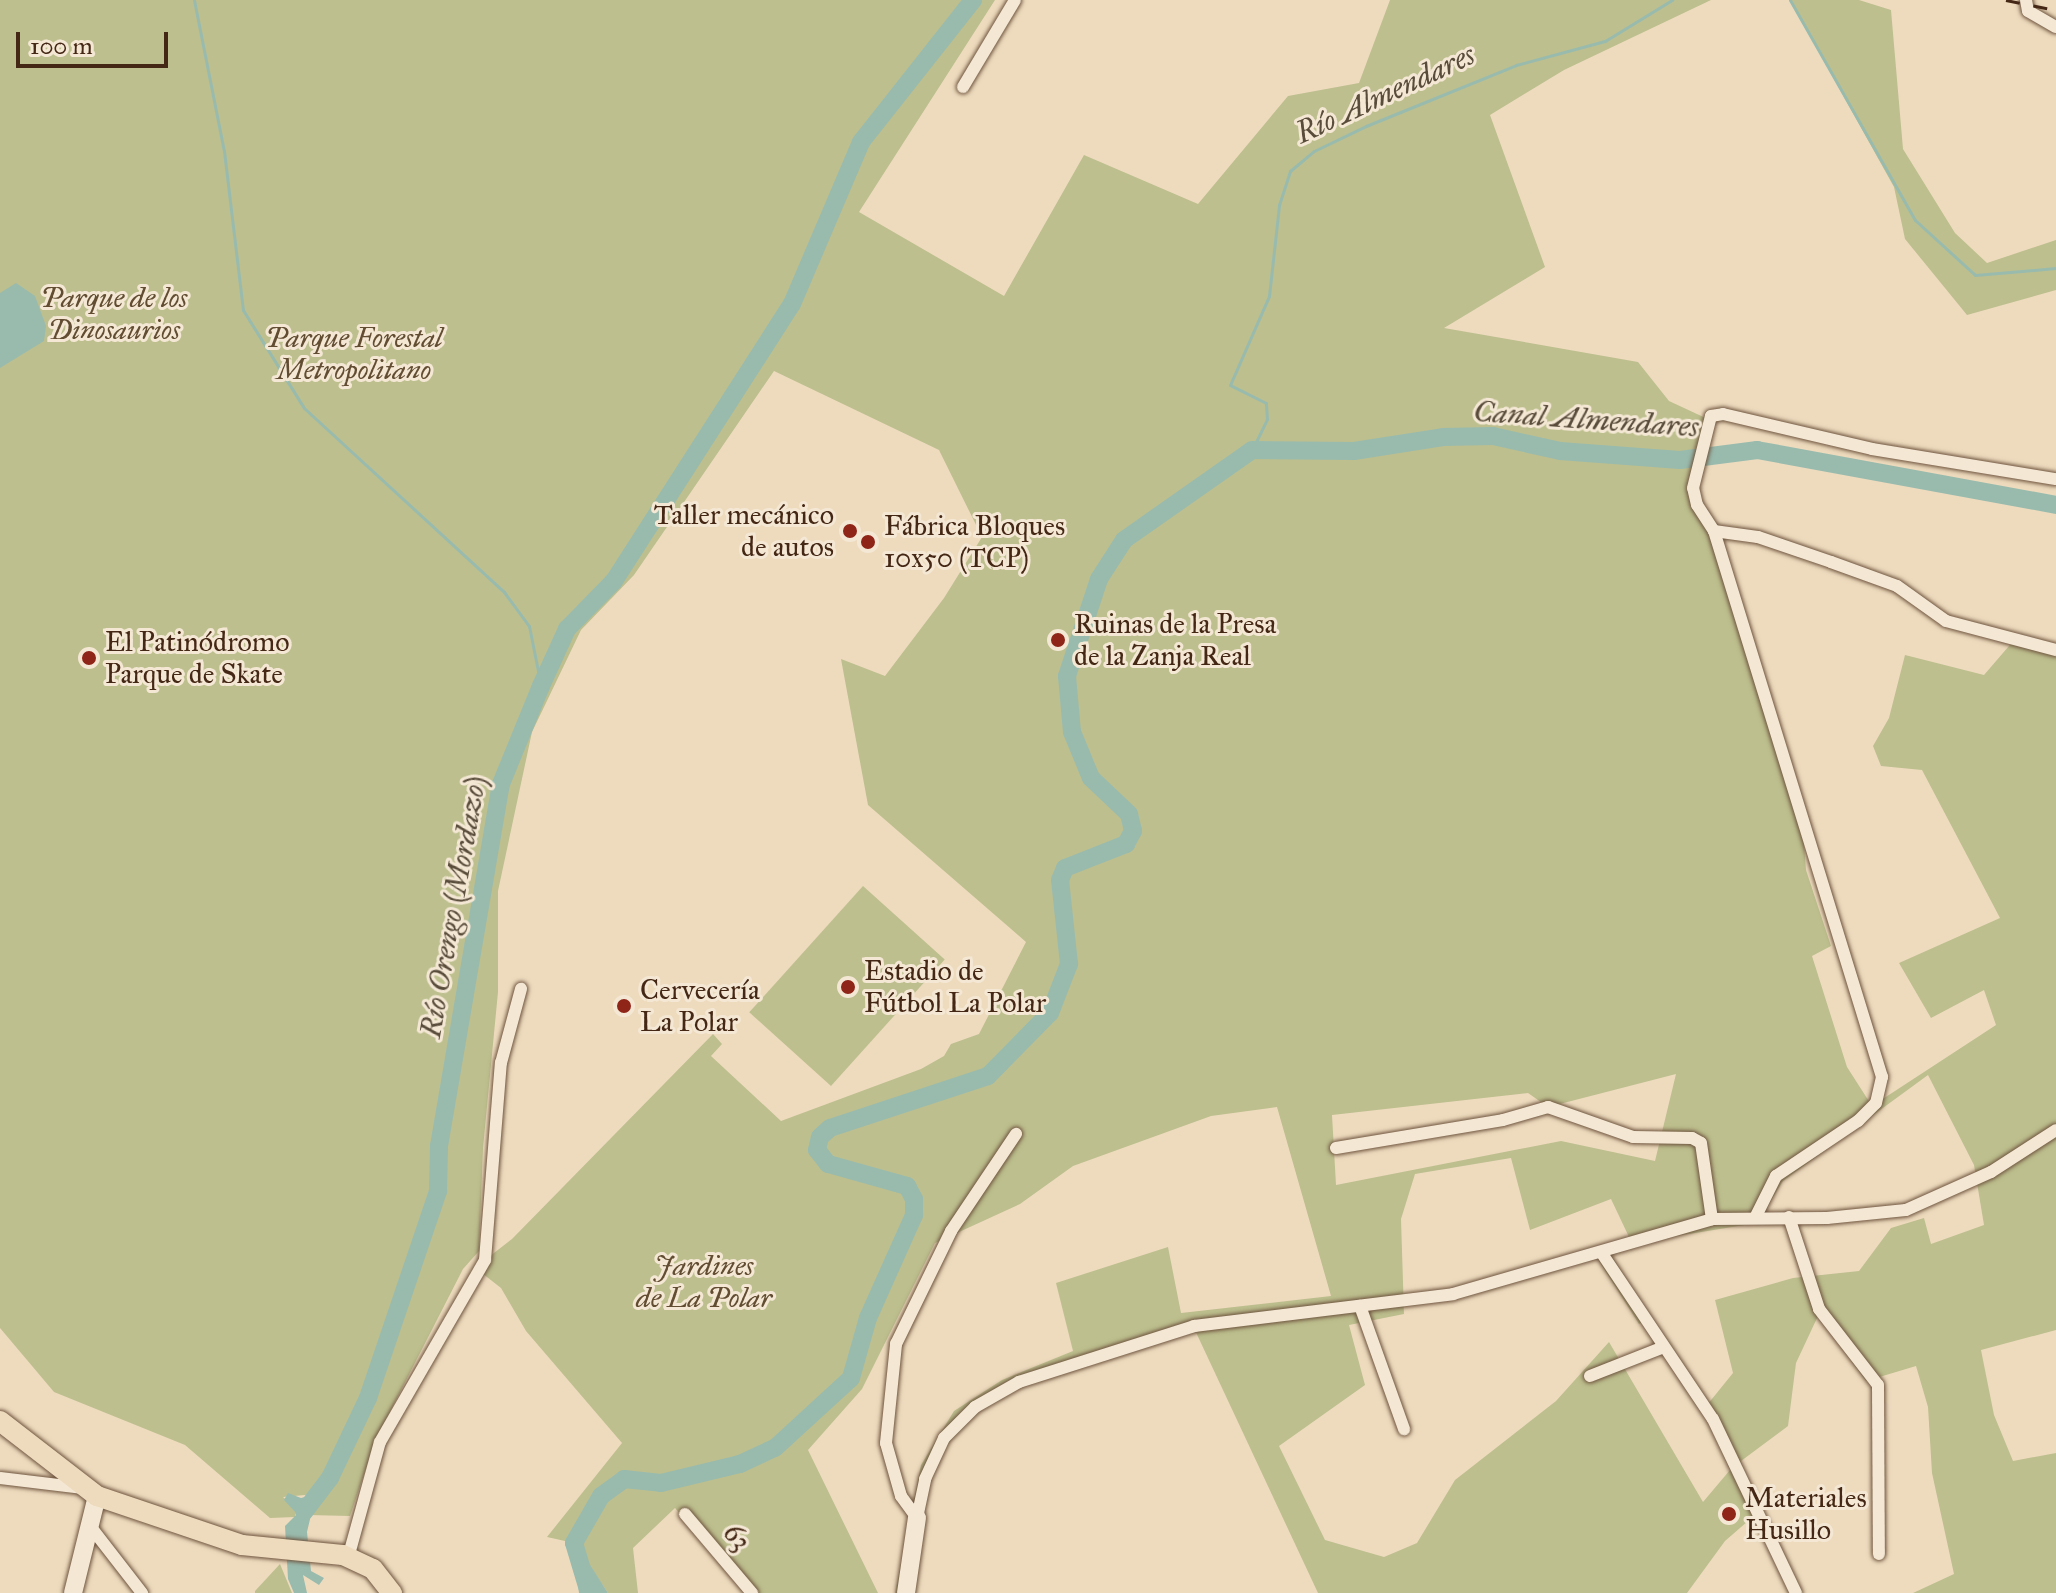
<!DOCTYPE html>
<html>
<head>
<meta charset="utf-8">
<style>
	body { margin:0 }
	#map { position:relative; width:2056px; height:1593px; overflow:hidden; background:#eedbbe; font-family:"IM FELL Great Primer",serif }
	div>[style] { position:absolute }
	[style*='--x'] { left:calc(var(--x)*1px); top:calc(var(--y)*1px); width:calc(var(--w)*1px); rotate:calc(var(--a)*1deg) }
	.green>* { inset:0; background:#bdbf8e; transform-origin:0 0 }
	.water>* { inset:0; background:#99bbae }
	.stream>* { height:3px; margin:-1.5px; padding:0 1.5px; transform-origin:1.5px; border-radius:1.5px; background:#99bbae }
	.river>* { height:18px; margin:-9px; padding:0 9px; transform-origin:9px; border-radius:9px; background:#99bbae }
	.roads { filter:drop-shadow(0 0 2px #6e543e) drop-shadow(0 0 2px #6e543e) }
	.street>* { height:12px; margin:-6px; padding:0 6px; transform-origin:6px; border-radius:6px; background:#f4e8d5 }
	.secondary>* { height:18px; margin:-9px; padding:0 9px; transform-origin:9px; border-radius:9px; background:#f4e8d5 }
	.primary>* { height:20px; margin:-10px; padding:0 10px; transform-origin:10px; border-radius:10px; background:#eedbbe }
	.rail>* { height:3px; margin-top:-1.5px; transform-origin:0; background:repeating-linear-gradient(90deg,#442714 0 14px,transparent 0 28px) }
	.dots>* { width:22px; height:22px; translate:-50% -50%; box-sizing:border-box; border:4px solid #f4e8d5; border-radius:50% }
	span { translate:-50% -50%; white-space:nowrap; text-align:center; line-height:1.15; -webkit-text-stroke:6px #f4e8d5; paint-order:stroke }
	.park-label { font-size:28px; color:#624d32; font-style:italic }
	.poi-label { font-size:28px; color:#442714 }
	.right { translate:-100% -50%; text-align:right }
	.left { translate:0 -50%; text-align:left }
	.street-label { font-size:28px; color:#442714 }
	.water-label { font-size:30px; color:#594c3a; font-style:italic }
	.scale { position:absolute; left:16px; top:32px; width:152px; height:36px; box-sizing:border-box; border:4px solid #442714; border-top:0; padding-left:10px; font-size:24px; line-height:28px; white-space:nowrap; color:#442714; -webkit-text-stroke:6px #f4e8d5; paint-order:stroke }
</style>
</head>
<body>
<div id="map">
	<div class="green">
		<i style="clip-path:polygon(evenodd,0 0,995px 0,859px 212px,1004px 296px,1084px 155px,1198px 204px,1288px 96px,1359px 83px,1390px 0,1711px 0,1564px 70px,1490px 115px,1545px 267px,1444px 328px,1638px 362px,1669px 401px,1712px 421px,1693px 489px,1714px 531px,1802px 818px,1806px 870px,1831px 946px,1812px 956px,1847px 1067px,1872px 1106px,1996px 1025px,1984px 990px,1931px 1018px,1899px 963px,2000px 918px,1922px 770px,1881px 766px,1873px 746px,1889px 718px,1905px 655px,1984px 675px,2015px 639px,2056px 650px,2056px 1330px,1981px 1350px,1994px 1415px,2013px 1461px,2056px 1453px,2056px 1593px,1913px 1593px,1954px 1574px,1932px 1473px,1928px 1407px,1916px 1366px,1866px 1381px,1818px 1316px,1796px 1363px,1788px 1426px,1741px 1461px,1755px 1515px,1725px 1541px,1687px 1593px,1318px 1593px,1193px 1326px,1019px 1382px,975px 1407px,944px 1438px,925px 1479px,906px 1593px,895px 1593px,921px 1465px,954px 1411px,1002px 1380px,1073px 1351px,1056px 1283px,1168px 1247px,1181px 1313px,1331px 1296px,1277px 1107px,1211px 1116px,1073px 1166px,1020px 1204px,935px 1243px,862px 1389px,808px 1450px,878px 1593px,749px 1593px,675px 1508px,633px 1548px,638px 1593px,608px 1593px,574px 1543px,547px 1537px,622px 1443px,526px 1331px,501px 1288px,478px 1270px,485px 1260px,512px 1239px,713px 1034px,722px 1044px,711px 1056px,781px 1121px,921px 1069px,944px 1056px,951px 1044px,979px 1034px,1026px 942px,868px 805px,841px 659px,885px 676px,944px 598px,982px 537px,939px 450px,774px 371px,634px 575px,581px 630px,532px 732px,498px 891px,498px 992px,483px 1148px,479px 1251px,463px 1269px,376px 1439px,350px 1516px,308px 1515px,316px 1494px,283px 1497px,295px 1508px,295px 1517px,270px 1518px,185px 1445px,54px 1392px,0 1328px,0 0,1676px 1074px,1655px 1161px,1561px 1141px,1336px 1185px,1332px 1115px,1528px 1093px,1548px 1107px,1676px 1074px,0 0,1928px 1075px,1974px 1165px,1984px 1225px,1931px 1244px,1924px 1218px,1891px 1228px,1859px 1271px,1793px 1278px,1715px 1300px,1733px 1373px,1703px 1410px,1730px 1470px,1703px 1502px,1609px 1342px,1556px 1401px,1455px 1480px,1417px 1543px,1384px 1557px,1325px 1540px,1279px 1446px,1365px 1385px,1349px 1325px,1404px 1314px,1401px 1219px,1415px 1174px,1511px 1158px,1530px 1230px,1611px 1199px,1629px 1237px,1592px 1250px,1639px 1324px,1651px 1318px,1611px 1255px,1652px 1240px,1757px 1223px,1783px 1181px,1928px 1075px)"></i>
		<i style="clip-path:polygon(1790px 0,1859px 0,1891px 10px,1903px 149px,1955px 233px,1987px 263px,2056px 240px,2056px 290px,1967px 315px,1905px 239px,1894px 187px)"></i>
		<i style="left:863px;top:886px;width:110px;height:170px;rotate:42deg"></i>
		<i style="clip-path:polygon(280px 1564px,292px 1593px,255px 1593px,255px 1591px)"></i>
	</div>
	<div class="water">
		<i style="clip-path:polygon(16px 283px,35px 296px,46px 326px,44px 341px,0 368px,0 293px)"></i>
		<i style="clip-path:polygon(288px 1493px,301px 1498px,316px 1494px,307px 1532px,311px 1571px,324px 1578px,319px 1585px,303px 1575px,307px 1593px,294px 1593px,288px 1579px,285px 1526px,297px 1514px,284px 1500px)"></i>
		<i style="clip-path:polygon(574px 1543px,585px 1557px,608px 1593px,579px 1593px)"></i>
	</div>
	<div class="stream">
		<i style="--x:194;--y:0;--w:154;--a:78.8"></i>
		<i style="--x:224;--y:151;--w:160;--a:83.2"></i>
		<i style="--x:243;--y:310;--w:115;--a:58.1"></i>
		<i style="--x:304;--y:408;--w:272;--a:42.6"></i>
		<i style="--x:504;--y:592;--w:42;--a:53.7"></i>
		<i style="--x:529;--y:626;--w:61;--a:78.7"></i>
		<i style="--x:1790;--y:0;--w:253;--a:60.4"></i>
		<i style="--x:1915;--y:220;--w:81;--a:42.5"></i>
		<i style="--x:1975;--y:275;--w:81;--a:-4.9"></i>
		<i style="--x:1252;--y:450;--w:34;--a:-64"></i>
		<i style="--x:1267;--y:419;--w:16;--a:-94"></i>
		<i style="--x:1266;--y:403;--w:40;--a:-153.4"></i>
		<i style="--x:1230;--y:385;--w:97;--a:-66.3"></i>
		<i style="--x:1269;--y:296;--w:92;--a:-83.7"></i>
		<i style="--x:1279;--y:205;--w:36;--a:-72"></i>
		<i style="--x:1290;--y:171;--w:31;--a:-40"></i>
		<i style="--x:1314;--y:151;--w:58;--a:-25.7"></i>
		<i style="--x:1366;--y:126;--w:162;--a:-22.1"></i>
		<i style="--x:1516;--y:65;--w:92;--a:-15.1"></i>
		<i style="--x:1605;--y:41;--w:79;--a:-31.5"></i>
	</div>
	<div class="river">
		<i style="--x:304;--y:1512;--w:43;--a:-52.6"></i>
		<i style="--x:330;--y:1478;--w:89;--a:-64.6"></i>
		<i style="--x:368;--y:1398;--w:219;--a:-71.3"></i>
		<i style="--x:438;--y:1191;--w:45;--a:-88.7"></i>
		<i style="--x:439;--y:1146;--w:367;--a:-80.3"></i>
		<i style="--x:501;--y:784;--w:106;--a:-67.8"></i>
		<i style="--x:541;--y:686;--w:63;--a:-65.5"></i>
		<i style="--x:567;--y:629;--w:67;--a:-45.6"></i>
		<i style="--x:614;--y:581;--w:329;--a:-57.3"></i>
		<i style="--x:792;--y:304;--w:176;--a:-66.9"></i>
		<i style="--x:861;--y:142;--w:181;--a:-51.7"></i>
		<i style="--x:589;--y:1593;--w:52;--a:-106.7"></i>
		<i style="--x:574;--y:1543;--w:54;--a:-60.1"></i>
		<i style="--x:601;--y:1496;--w:29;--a:-36"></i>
		<i style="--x:624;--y:1479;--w:37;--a:6"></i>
		<i style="--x:661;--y:1483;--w:81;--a:-13.5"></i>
		<i style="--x:740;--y:1464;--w:38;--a:-25"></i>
		<i style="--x:775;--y:1448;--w:103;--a:-42.6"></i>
		<i style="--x:851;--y:1378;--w:62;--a:-74.2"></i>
		<i style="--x:868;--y:1318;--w:113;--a:-65.9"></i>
		<i style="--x:914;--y:1215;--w:16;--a:-90"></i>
		<i style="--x:914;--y:1199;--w:15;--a:-118"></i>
		<i style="--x:907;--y:1186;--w:82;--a:-164.4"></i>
		<i style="--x:828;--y:1164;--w:18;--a:-128"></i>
		<i style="--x:817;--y:1150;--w:13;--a:-77"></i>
		<i style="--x:820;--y:1137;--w:13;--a:-42"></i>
		<i style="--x:830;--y:1128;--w:166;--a:-18.2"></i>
		<i style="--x:988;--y:1076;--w:88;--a:-45.5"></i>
		<i style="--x:1050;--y:1013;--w:53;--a:-68.8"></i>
		<i style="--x:1069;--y:964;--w:84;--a:-96.1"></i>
		<i style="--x:1060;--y:880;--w:13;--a:-67"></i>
		<i style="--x:1065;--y:868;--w:66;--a:-21.5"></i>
		<i style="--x:1126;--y:844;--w:15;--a:-62"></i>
		<i style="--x:1133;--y:831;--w:17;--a:-103"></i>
		<i style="--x:1129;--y:814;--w:52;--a:-136.5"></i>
		<i style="--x:1091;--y:778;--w:50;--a:-112.4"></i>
		<i style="--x:1072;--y:732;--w:56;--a:-95.1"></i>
		<i style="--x:1067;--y:676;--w:102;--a:-71.7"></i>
		<i style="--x:1099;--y:579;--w:46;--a:-57.3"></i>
		<i style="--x:1124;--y:540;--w:156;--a:-35.1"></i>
		<i style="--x:1252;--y:450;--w:102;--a:0.6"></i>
		<i style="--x:1354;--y:451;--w:90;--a:-8.9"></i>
		<i style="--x:1443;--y:437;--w:50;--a:-1.1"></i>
		<i style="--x:1493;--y:436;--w:69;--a:12.6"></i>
		<i style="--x:1560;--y:451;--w:120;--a:4.3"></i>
		<i style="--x:1680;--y:460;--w:78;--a:-7.4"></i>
		<i style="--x:1757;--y:450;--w:304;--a:10.4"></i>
	</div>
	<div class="roads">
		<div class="street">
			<i style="--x:2026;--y:0;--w:11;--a:80"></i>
			<i style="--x:2028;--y:11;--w:32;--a:30"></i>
			<i style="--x:963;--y:87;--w:101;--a:-59.1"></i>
			<i style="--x:1714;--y:531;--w:44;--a:7.8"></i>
			<i style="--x:1758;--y:537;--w:77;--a:18.9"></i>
			<i style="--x:1831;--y:562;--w:70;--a:20"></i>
			<i style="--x:1897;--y:586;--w:60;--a:35.5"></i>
			<i style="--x:1946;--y:621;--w:114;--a:14.8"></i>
			<i style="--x:1336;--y:1148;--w:169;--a:-9.5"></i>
			<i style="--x:1503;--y:1120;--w:47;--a:-16.1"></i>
			<i style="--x:1548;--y:1107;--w:90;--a:19.4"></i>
			<i style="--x:1633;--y:1137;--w:59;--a:1"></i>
			<i style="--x:1692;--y:1138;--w:10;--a:29"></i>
			<i style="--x:1701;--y:1143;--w:77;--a:81.8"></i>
			<i style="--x:1756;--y:1216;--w:45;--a:-63.4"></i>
			<i style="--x:1776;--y:1176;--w:99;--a:-33.9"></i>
			<i style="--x:1858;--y:1121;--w:25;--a:-45"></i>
			<i style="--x:1876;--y:1103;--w:27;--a:-77"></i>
			<i style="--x:1882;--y:1077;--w:571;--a:-107.1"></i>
			<i style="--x:1714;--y:531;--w:31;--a:-123"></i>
			<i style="--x:1697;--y:505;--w:17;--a:-103"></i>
			<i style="--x:1693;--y:488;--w:74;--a:-76"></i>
			<i style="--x:1711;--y:416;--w:12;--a:-9"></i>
			<i style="--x:1723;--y:414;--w:153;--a:13.2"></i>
			<i style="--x:1872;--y:449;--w:186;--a:9.3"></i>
			<i style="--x:1789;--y:1217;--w:97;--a:71.9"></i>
			<i style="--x:1819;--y:1309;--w:96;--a:52.2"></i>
			<i style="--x:1878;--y:1385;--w:169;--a:89.7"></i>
			<i style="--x:1601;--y:1252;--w:201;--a:56.2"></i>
			<i style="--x:1713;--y:1419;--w:193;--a:64.5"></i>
			<i style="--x:1360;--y:1306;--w:131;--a:70.3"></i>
			<i style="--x:1590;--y:1376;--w:79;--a:-21.4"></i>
			<i style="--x:0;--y:1478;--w:84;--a:6.9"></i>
			<i style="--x:685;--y:1514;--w:104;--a:49.7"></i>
			<i style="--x:917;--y:1518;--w:40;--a:-78"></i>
			<i style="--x:925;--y:1479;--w:45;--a:-65.1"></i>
			<i style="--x:944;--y:1438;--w:44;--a:-45"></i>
			<i style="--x:975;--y:1407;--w:51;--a:-29.6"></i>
			<i style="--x:1019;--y:1382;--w:184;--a:-17.7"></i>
			<i style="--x:1194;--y:1326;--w:261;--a:-7"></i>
			<i style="--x:1453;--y:1294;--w:270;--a:-16.1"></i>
			<i style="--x:1712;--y:1219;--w:115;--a:-0.5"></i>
			<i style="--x:1827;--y:1218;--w:79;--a:-5.8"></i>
			<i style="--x:1906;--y:1210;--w:93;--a:-24.1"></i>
			<i style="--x:1991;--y:1172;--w:77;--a:-32.9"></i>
			<i style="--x:917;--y:1518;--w:27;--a:-126"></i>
			<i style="--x:901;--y:1496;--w:55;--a:-105.8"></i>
			<i style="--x:886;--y:1443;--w:100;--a:-84.2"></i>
			<i style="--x:896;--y:1344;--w:126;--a:-64"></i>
			<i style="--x:951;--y:1231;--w:117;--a:-56.2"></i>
			<i style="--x:90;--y:1526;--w:85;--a:52.2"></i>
			<i style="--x:348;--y:1558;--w:120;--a:-74.6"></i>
			<i style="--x:380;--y:1442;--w:210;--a:-60"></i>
			<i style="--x:485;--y:1260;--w:198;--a:-85.4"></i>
			<i style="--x:501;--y:1063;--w:77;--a:-74.9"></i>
		</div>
		<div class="secondary">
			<i style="--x:73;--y:1593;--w:100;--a:-76.1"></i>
			<i style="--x:906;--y:1593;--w:76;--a:-81.7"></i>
		</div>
		<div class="primary">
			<i style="--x:0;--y:1421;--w:123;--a:37.7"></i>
			<i style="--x:97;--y:1496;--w:153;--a:18.7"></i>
			<i style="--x:242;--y:1545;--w:101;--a:5.7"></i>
			<i style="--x:343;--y:1555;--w:33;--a:25"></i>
			<i style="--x:373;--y:1569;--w:31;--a:52"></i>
		</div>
	</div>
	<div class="rail">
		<i style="--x:2006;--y:0;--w:51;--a:11.3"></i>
	</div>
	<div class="dots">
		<i style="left:850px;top:531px;background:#8f2418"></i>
		<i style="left:868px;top:542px;background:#8f2418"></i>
		<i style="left:1058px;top:640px;background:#8f2418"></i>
		<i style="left:89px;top:658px;background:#8f2418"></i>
		<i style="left:848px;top:987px;background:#8f2418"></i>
		<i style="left:624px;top:1006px;background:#8f2418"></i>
		<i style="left:1729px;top:1514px;background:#8f2418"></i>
	</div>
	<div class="park-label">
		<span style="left:114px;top:314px">Parque de los<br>Dinosaurios</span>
		<span style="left:354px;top:354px">Parque Forestal<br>Metropolitano</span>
		<span style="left:704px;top:1282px">Jardines<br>de La Polar</span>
	</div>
	<div class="poi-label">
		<span class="right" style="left:834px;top:531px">Taller mecánico<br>de autos</span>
		<span class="left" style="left:884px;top:542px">Fábrica Bloques<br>10x50 (TCP)</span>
		<span class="left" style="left:1074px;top:640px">Ruinas de la Presa<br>de la Zanja Real</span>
		<span class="left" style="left:105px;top:658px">El Patinódromo<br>Parque de Skate</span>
		<span class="left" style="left:864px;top:987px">Estadio de<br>Fútbol La Polar</span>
		<span class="left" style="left:640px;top:1006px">Cervecería<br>La Polar</span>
		<span class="left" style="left:1745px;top:1514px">Materiales<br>Husillo</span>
	</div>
	<div class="street-label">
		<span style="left:737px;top:1537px;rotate:49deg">63</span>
	</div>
	<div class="water-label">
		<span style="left:1385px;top:94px;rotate:-25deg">Río Almendares</span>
		<span style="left:1586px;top:419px;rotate:4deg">Canal Almendares</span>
		<span style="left:453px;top:907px;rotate:-80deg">Río Orengo (Mordazo)</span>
	</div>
	<div class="scale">100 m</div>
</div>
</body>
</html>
